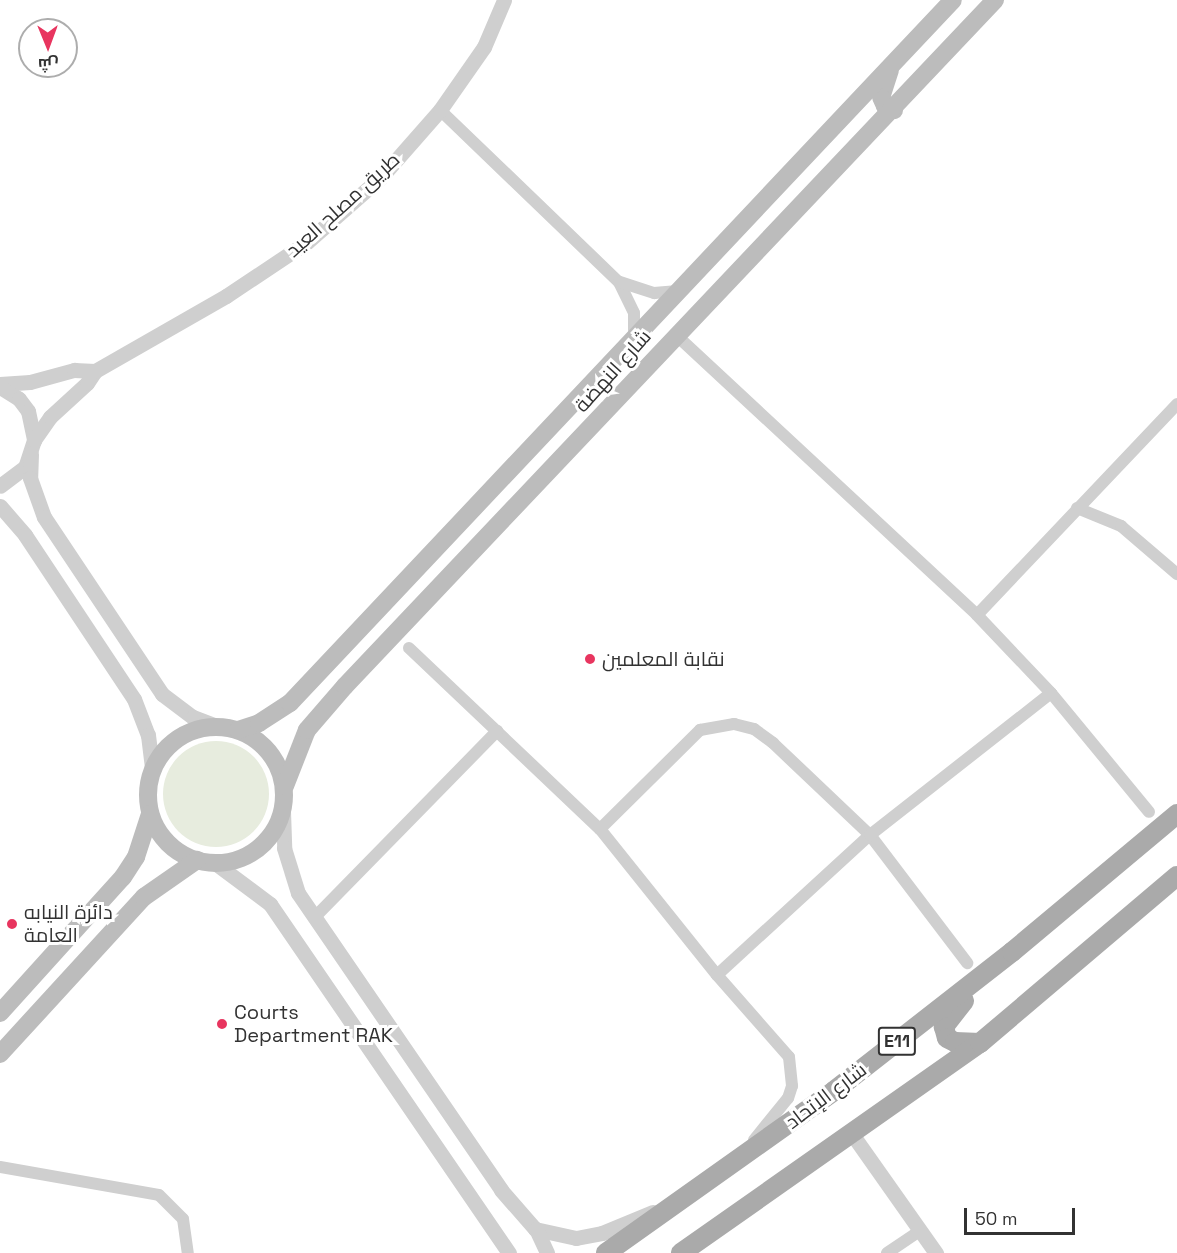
<!DOCTYPE html>
<html>
<head>
<meta charset="utf-8">
<style>
	body { margin:0 }
	#map { position:relative; width:1177px; height:1253px; overflow:hidden; background:#fff; font-family:"Space Grotesk",Cairo,sans-serif }
	div>[style] { position:absolute }
	[style*='--x'] { left:calc(var(--x)*1px); top:calc(var(--y)*1px); width:calc(var(--w)*1px); rotate:calc(var(--a)*1deg) }
	.green>* { inset:0; background:#e7ecde }
	.round { border-radius:50% }
	.minor>* { height:12px; margin:-6px; padding:0 6px; transform-origin:6px; border-radius:6px; background:#cfcfcf }
	.tertiary>* { height:15px; margin:-7.5px; padding:0 7.5px; transform-origin:7.5px; border-radius:7.5px; background:#cfcfcf }
	.secondary>* { height:18px; margin:-9px; padding:0 9px; transform-origin:9px; border-radius:9px; background:#bcbcbc }
	.secondary>.ring { margin:-9px; padding:0; box-sizing:content-box; background:none; border:18px solid #bcbcbc; border-radius:50% }
	.primary>* { height:20px; margin:-10px; padding:0 10px; transform-origin:10px; border-radius:10px; background:#aaa }
	.dots>* { width:16px; height:16px; translate:-50% -50%; box-sizing:border-box; border:3px solid #fff; border-radius:50% }
	span { translate:-50% -50%; white-space:nowrap; text-align:center; line-height:1.15; -webkit-text-stroke:6px #fff; paint-order:stroke }
	.shield-label span { padding:2px 4px; background:#fff; border:2px solid; border-radius:4px; -webkit-text-stroke-width:0 }
	.shield-label { font-size:18px; color:#323232; font-weight:700 }
	.street-label { font-size:20px; color:#323232 }
	.poi-label { font-size:20px; color:#323232 }
	.left { translate:0 -50%; text-align:left }
	.north { position:absolute; left:18px; top:18px; width:60px; height:60px; box-sizing:border-box; background:#fff; border:2px solid #adadad; border-radius:50%; rotate:179deg; font-size:16px; font-weight:700; line-height:24px; text-align:center; color:#323232 }
	.north::after { content:''; display:block; margin:auto; width:21px; height:27px; background:#e8355f; clip-path:polygon(50% 0,100% 100%,50% 72%,0 100%) }
	.scale { position:absolute; left:964px; top:1208px; width:111px; height:27px; box-sizing:border-box; border:3px solid #323232; border-top:0; padding-left:8px; font-size:18px; line-height:21px; white-space:nowrap; color:#323232; -webkit-text-stroke:4px #fff; paint-order:stroke }
</style>
</head>
<body>
<div id="map">
	<div class="green">
		<i class="round" style="left:163px;top:741px;width:106px;height:106px"></i>
	</div>
	<div class="minor">
		<i style="--x:440;--y:110;--w:248;--a:43.9"></i>
		<i style="--x:619;--y:282;--w:34;--a:64"></i>
		<i style="--x:634;--y:313;--w:24;--a:90"></i>
		<i style="--x:620;--y:282;--w:36;--a:18"></i>
		<i style="--x:654;--y:293;--w:24;--a:-5"></i>
		<i style="--x:676;--y:335;--w:411;--a:42.9"></i>
		<i style="--x:977;--y:615;--w:108;--a:46.5"></i>
		<i style="--x:1051;--y:693;--w:154;--a:50.5"></i>
		<i style="--x:1077;--y:508;--w:48;--a:22.2"></i>
		<i style="--x:1121;--y:526;--w:74;--a:40.6"></i>
		<i style="--x:977;--y:615;--w:291;--a:-46.5"></i>
		<i style="--x:409;--y:648;--w:263;--a:43.5"></i>
		<i style="--x:600;--y:829;--w:187;--a:51.3"></i>
		<i style="--x:717;--y:975;--w:109;--a:48.7"></i>
		<i style="--x:789;--y:1057;--w:29;--a:84"></i>
		<i style="--x:792;--y:1086;--w:13;--a:108"></i>
		<i style="--x:788;--y:1098;--w:54;--a:129"></i>
		<i style="--x:600;--y:829;--w:141;--a:-44.7"></i>
		<i style="--x:700;--y:730;--w:35;--a:-10"></i>
		<i style="--x:734;--y:724;--w:21;--a:14"></i>
		<i style="--x:754;--y:729;--w:24;--a:36"></i>
		<i style="--x:773;--y:743;--w:134;--a:43.5"></i>
		<i style="--x:870;--y:835;--w:161;--a:52.8"></i>
		<i style="--x:314;--y:918;--w:262;--a:-45.6"></i>
		<i style="--x:717;--y:975;--w:207;--a:-42.5"></i>
		<i style="--x:870;--y:835;--w:230;--a:-38.1"></i>
		<i style="--x:0;--y:1167;--w:161;--a:10"></i>
		<i style="--x:159;--y:1195;--w:34;--a:45"></i>
		<i style="--x:183;--y:1219;--w:34;--a:82"></i>
		<i style="--x:887;--y:1253;--w:40;--a:-34"></i>
	</div>
	<div class="tertiary">
		<i style="--x:0;--y:384;--w:30;--a:-4"></i>
		<i style="--x:30;--y:382;--w:46;--a:-15.3"></i>
		<i style="--x:74;--y:370;--w:21;--a:3"></i>
		<i style="--x:0;--y:387;--w:22;--a:32"></i>
		<i style="--x:19;--y:399;--w:15;--a:53"></i>
		<i style="--x:28;--y:411;--w:30;--a:78"></i>
		<i style="--x:34;--y:440;--w:28;--a:108"></i>
		<i style="--x:25;--y:467;--w:31;--a:143"></i>
		<i style="--x:34;--y:440;--w:28;--a:-55"></i>
		<i style="--x:50;--y:417;--w:50;--a:-42.6"></i>
		<i style="--x:87;--y:383;--w:14;--a:-56"></i>
		<i style="--x:95;--y:371;--w:151;--a:-29.8"></i>
		<i style="--x:226;--y:296;--w:97;--a:-33.7"></i>
		<i style="--x:307;--y:242;--w:100;--a:-41.3"></i>
		<i style="--x:382;--y:176;--w:88;--a:-48.7"></i>
		<i style="--x:440;--y:110;--w:77;--a:-55.1"></i>
		<i style="--x:484;--y:47;--w:51;--a:-66.9"></i>
		<i style="--x:31;--y:454;--w:24;--a:92"></i>
		<i style="--x:30;--y:478;--w:41;--a:70.3"></i>
		<i style="--x:44;--y:517;--w:213;--a:56.3"></i>
		<i style="--x:162;--y:694;--w:39;--a:37"></i>
		<i style="--x:193;--y:717;--w:26;--a:21"></i>
		<i style="--x:0;--y:506;--w:38;--a:49"></i>
		<i style="--x:25;--y:535;--w:197;--a:56.4"></i>
		<i style="--x:134;--y:699;--w:39;--a:69"></i>
		<i style="--x:148;--y:735;--w:35;--a:83"></i>
		<i style="--x:283;--y:811;--w:37;--a:88"></i>
		<i style="--x:284;--y:848;--w:47;--a:72.7"></i>
		<i style="--x:298;--y:893;--w:360;--a:55.6"></i>
		<i style="--x:501;--y:1190;--w:52;--a:48.9"></i>
		<i style="--x:535;--y:1229;--w:42;--a:12.4"></i>
		<i style="--x:576;--y:1238;--w:26;--a:-11"></i>
		<i style="--x:602;--y:1233;--w:55;--a:-22.4"></i>
		<i style="--x:215;--y:863;--w:69;--a:36.7"></i>
		<i style="--x:270;--y:904;--w:423;--a:55.6"></i>
		<i style="--x:852;--y:1134;--w:146;--a:54.8"></i>
		<i style="--x:536;--y:1229;--w:26;--a:65"></i>
	</div>
	<div class="secondary">
		<i style="--x:890;--y:70;--w:28;--a:108"></i>
		<i style="--x:881;--y:97;--w:10;--a:66"></i>
		<i style="--x:885;--y:106;--w:10;--a:24"></i>
		<i class="ring" style="left:148px;top:727px;width:118px;height:118px"></i>
		<i style="--x:238;--y:730;--w:22;--a:-18"></i>
		<i style="--x:259;--y:723;--w:37;--a:-33"></i>
		<i style="--x:290;--y:703;--w:966;--a:-46.68"></i>
		<i style="--x:285;--y:786;--w:60;--a:-68.6"></i>
		<i style="--x:307;--y:730;--w:58;--a:-49.2"></i>
		<i style="--x:345;--y:686;--w:945;--a:-46.54"></i>
		<i style="--x:0;--y:1013;--w:183;--a:-47.9"></i>
		<i style="--x:123;--y:877;--w:24;--a:-57"></i>
		<i style="--x:136;--y:857;--w:45;--a:-72"></i>
		<i style="--x:0;--y:1054;--w:213;--a:-47.5"></i>
		<i style="--x:144;--y:897;--w:65;--a:-34.9"></i>
	</div>
	<div class="primary">
		<i style="--x:964;--y:1001;--w:33;--a:128"></i>
		<i style="--x:944;--y:1027;--w:11;--a:75"></i>
		<i style="--x:947;--y:1038;--w:9;--a:27"></i>
		<i style="--x:955;--y:1042;--w:25;--a:2"></i>
		<i style="--x:606;--y:1253;--w:280;--a:-35.4"></i>
		<i style="--x:834;--y:1091;--w:226;--a:-38"></i>
		<i style="--x:1012;--y:952;--w:215;--a:-39.9"></i>
		<i style="--x:681;--y:1253;--w:365;--a:-35.1"></i>
		<i style="--x:980;--y:1043;--w:258;--a:-40.3"></i>
	</div>
	<div class="dots">
		<i style="left:590px;top:659px;background:#e8355f"></i>
		<i style="left:12px;top:924px;background:#e8355f"></i>
		<i style="left:222px;top:1024px;background:#e8355f"></i>
	</div>
	<div class="shield-label">
		<span style="left:897px;top:1041px">E11</span>
	</div>
	<div class="street-label">
		<span style="left:343px;top:205px;rotate:-42deg">طريق مصلح العيد</span>
		<span style="left:613px;top:371px;rotate:-48deg">شارع النهضة</span>
		<span style="left:826px;top:1096px;rotate:-37deg">شارع الإتحاد</span>
	</div>
	<div class="poi-label">
		<span class="left" style="left:602px;top:659px">نقابة المعلمين</span>
		<span class="left" style="left:24px;top:924px">دائرة النيابه<br>العامة</span>
		<span class="left" style="left:234px;top:1024px">Courts<br>Department RAK</span>
	</div>
	<div class="north">ش</div>
	<div class="scale">50 m</div>
</div>
</body>
</html>
